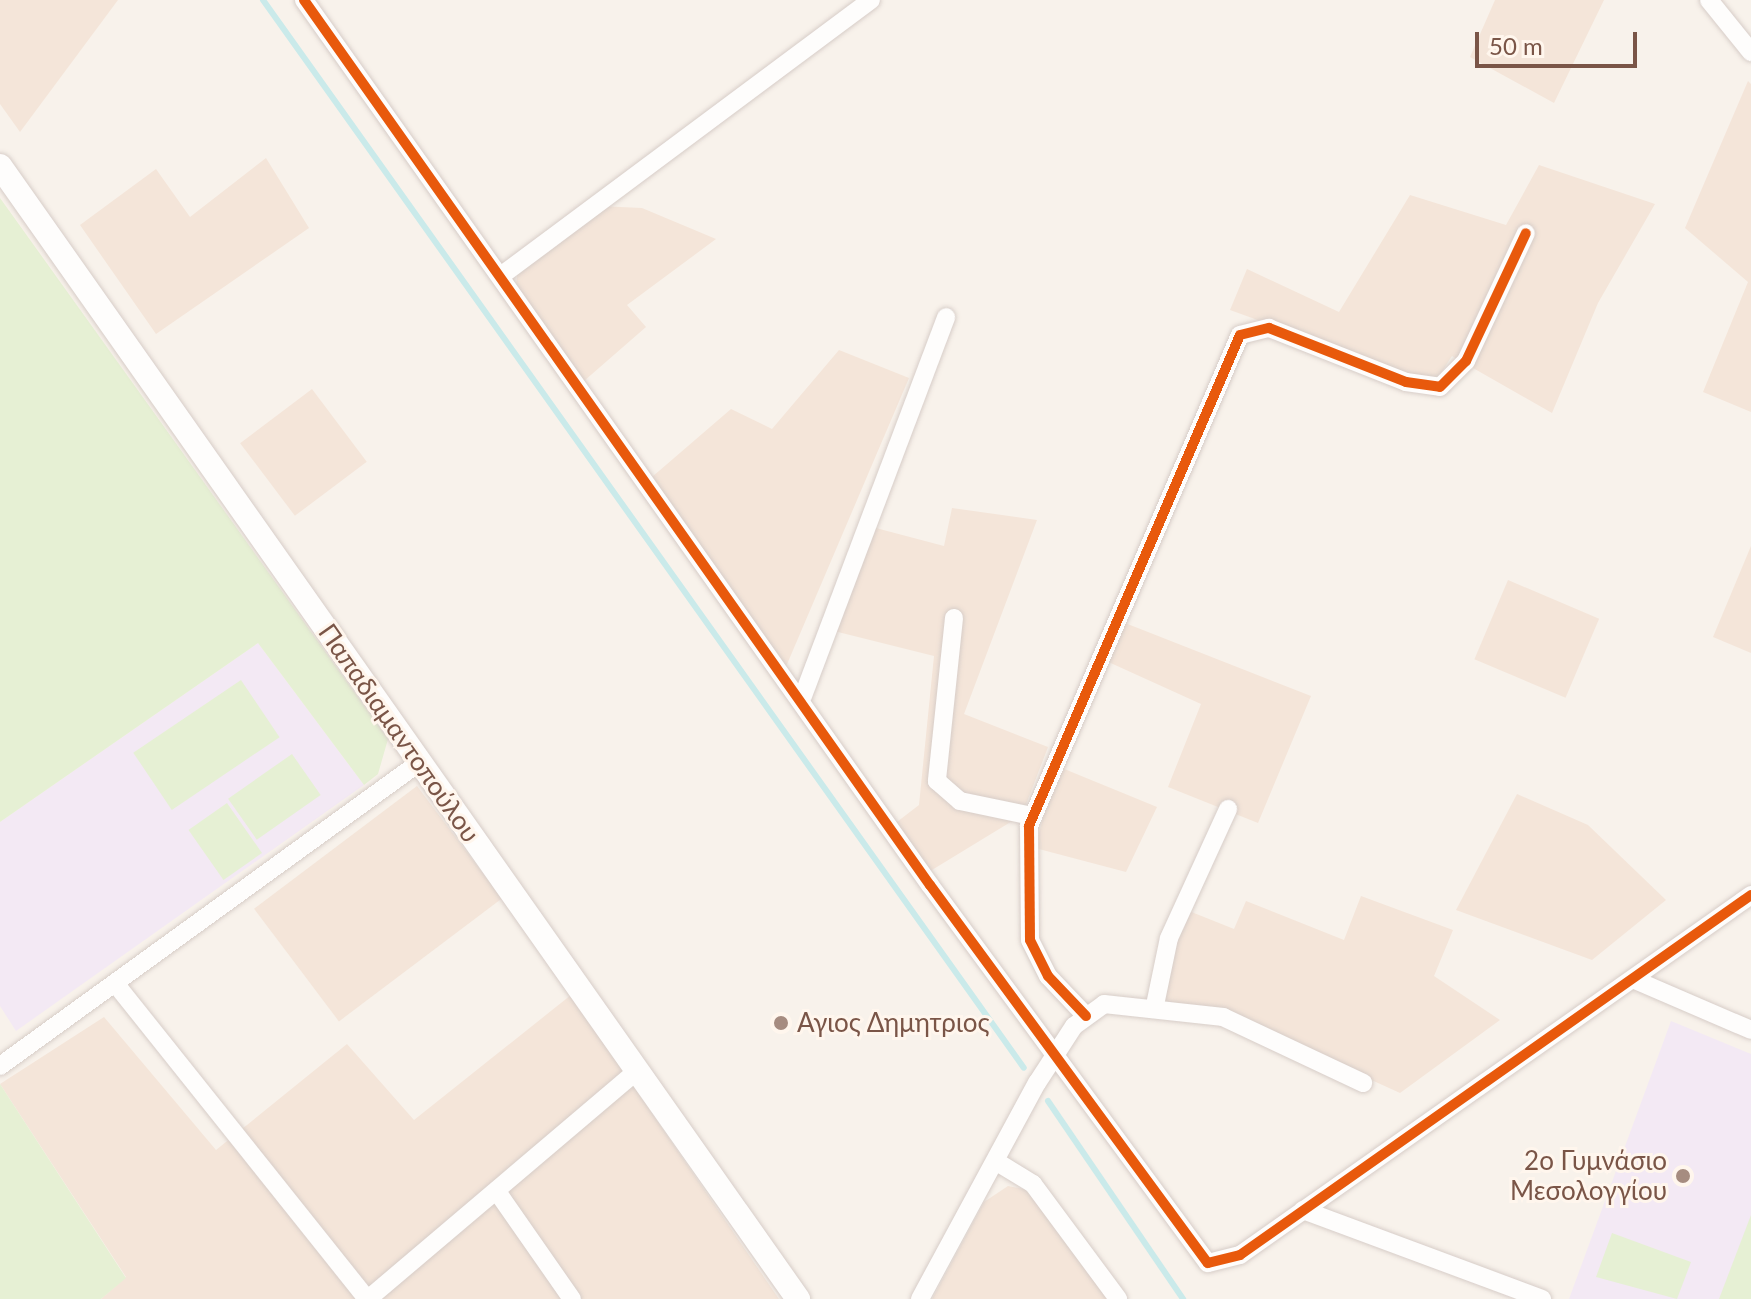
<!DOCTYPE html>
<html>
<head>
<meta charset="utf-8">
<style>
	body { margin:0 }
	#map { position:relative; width:1751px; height:1299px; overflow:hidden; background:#f8f2eb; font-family:Lato,sans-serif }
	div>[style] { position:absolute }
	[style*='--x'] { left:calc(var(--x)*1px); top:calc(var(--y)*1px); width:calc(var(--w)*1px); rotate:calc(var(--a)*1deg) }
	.residential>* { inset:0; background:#f4e5d9; transform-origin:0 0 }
	.education>* { inset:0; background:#f3e9f4 }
	.green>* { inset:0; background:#e6f0d4; transform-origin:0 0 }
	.stream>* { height:6px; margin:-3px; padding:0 3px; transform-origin:3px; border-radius:3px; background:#caeaea }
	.roads { filter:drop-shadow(0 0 2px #d7cdc8) drop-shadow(0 0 2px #d7cdc8) }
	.street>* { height:18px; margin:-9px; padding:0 9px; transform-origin:9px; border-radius:9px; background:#fefdfc }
	.secondary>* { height:24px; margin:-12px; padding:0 12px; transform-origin:12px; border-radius:12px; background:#fefdfc }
	.cycleway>* { height:10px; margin:-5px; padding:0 5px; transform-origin:5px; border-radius:5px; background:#e8590c }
	.dots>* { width:22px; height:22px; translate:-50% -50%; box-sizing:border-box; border:4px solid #fff6ed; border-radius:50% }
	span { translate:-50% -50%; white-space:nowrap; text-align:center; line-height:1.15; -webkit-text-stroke:6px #fff6ed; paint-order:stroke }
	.street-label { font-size:26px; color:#7a5547 }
	.poi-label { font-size:26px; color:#7a5547 }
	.left { translate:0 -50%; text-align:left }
	.right { translate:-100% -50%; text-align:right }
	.scale { position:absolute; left:1475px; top:32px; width:162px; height:36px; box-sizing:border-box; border:4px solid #7a5547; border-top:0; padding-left:10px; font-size:24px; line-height:28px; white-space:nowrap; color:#7a5547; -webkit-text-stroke:6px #fff6ed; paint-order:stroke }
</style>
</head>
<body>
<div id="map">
	<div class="residential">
		<i style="clip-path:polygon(0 0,118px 0,20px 132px,0 104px)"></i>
		<i style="clip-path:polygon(1495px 0,1604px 0,1554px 103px,1470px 57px)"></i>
		<i style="clip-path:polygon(1748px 81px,1751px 84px,1751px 412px,1703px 392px,1748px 282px,1685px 228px)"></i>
		<i style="clip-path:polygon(266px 158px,309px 228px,156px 334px,80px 225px,156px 169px,190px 217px)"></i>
		<i style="clip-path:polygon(1539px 165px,1655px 204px,1598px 303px,1552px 413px,1452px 356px,1439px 376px,1422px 380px,1230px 310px,1247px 269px,1339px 312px,1410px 195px,1506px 225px)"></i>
		<i style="clip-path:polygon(599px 206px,642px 208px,716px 239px,627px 305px,646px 327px,584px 381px,516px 286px,518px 266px)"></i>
		<i style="clip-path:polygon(839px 350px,909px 378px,785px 669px,652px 477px,731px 409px,772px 429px)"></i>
		<i style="left:312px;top:389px;width:91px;height:90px;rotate:53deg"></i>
		<i style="clip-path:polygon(952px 508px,1037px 520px,964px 714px,1048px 747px,1022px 815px,927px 873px,893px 825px,919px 805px,934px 656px,830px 630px,872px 527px,944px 546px)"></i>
		<i style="clip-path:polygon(1751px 546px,1751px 653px,1713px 637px)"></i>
		<i style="left:1508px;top:580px;width:99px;height:86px;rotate:23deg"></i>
		<i style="clip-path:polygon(1120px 621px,1311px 696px,1258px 823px,1168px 787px,1201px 704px,1104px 660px)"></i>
		<i style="clip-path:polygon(1057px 766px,1157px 807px,1126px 872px,1035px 848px)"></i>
		<i style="left:417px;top:786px;width:141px;height:204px;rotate:53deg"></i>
		<i style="clip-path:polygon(1517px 794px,1588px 825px,1666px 900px,1592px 960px,1456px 910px)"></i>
		<i style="clip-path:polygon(1361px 896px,1453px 930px,1434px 976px,1500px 1020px,1400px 1093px,1218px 1010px,1152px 999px,1179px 907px,1234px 929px,1246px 901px,1344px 940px)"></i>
		<i style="clip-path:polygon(571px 995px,779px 1299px,101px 1299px,126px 1277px,0 1084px,104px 1017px,216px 1150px,347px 1044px,414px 1120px)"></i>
		<i style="clip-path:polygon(1008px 1186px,1029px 1190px,1108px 1299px,932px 1299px,984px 1202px)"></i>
	</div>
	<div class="education">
		<i style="clip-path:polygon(258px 643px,364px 785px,16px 1031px,0 1006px,0 822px)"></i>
		<i style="clip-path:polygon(1671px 1021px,1751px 1054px,1751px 1299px,1569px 1299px)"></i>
	</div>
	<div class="green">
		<i style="clip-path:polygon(0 198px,388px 739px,378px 774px,364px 785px,258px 643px,0 822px)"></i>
		<i style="left:241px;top:680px;width:69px;height:130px;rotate:56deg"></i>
		<i style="left:292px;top:754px;width:50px;height:78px;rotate:55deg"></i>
		<i style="left:227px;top:803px;width:61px;height:47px;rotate:55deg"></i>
		<i style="clip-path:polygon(0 1084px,126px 1278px,101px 1299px,0 1299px)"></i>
		<i style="clip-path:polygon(1751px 1215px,1751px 1299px,1719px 1299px)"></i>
		<i style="clip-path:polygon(1612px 1233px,1691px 1262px,1677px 1299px,1596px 1277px)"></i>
	</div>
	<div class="stream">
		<i style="--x:263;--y:0;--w:1311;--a:54.53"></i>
		<i style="--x:1048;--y:1101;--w:240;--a:55.7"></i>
	</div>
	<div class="roads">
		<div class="street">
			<i style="--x:304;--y:0;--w:1084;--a:54.73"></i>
			<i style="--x:930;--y:885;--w:469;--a:53.7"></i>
			<i style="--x:1208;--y:1263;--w:33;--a:-14"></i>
			<i style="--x:1240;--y:1255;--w:625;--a:-35.16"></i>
			<i style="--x:1709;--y:0;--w:67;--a:51.1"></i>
			<i style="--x:502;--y:275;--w:460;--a:-36.7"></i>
			<i style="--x:954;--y:618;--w:164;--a:96"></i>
			<i style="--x:937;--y:781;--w:30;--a:41"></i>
			<i style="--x:960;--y:801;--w:74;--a:11.8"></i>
			<i style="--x:803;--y:696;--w:405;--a:-69.3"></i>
			<i style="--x:1635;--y:980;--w:126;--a:23.3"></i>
			<i style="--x:118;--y:987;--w:399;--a:51.4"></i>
			<i style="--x:1155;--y:1005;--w:68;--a:-78.2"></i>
			<i style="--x:1169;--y:938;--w:142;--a:-65.4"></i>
			<i style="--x:1086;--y:1016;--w:55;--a:-133.5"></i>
			<i style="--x:1048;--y:976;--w:40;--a:-116.6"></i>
			<i style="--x:1030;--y:940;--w:114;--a:-90.5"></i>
			<i style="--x:1029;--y:826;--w:534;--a:-66.75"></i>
			<i style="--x:1240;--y:335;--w:30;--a:-14"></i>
			<i style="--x:1269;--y:328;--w:147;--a:21.5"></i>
			<i style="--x:1406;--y:382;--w:34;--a:8"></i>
			<i style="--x:1440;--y:387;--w:37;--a:-45"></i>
			<i style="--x:1466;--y:361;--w:141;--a:-64.9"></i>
			<i style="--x:0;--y:1066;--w:518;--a:-35.9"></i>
			<i style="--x:997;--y:1162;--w:42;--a:31.4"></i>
			<i style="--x:1033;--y:1184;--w:143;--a:53.5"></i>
			<i style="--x:498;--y:1193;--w:129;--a:55.1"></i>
			<i style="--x:1303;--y:1210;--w:255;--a:20.4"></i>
			<i style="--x:368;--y:1299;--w:353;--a:-40.3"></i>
			<i style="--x:920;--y:1299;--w:246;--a:-61.6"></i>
			<i style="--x:1037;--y:1083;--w:68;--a:-57"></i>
			<i style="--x:1074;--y:1026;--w:37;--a:-36"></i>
			<i style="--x:1104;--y:1004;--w:120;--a:6.2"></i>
			<i style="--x:1223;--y:1017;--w:155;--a:25.2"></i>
		</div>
		<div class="secondary">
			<i style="--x:0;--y:166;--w:1386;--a:54.84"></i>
		</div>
	</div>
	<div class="cycleway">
		<i style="--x:304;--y:0;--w:1084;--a:54.73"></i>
		<i style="--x:930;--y:885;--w:469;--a:53.7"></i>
		<i style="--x:1208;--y:1263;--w:33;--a:-14"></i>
		<i style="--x:1240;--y:1255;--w:625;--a:-35.16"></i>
		<i style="--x:1086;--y:1016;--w:55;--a:-133.5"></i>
		<i style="--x:1048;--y:976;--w:40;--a:-116.6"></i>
		<i style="--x:1030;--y:940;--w:114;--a:-90.5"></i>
		<i style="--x:1029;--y:826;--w:534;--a:-66.75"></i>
		<i style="--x:1240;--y:335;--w:30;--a:-14"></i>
		<i style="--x:1269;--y:328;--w:147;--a:21.5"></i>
		<i style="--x:1406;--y:382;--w:34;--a:8"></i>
		<i style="--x:1440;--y:387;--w:37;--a:-45"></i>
		<i style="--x:1466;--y:361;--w:141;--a:-64.9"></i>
	</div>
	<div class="dots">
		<i style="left:781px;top:1023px;background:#a68c80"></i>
		<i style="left:1683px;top:1176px;background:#a68c80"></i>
	</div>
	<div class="street-label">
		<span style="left:399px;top:733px;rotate:55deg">Παπαδιαμαντοπούλου</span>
	</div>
	<div class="poi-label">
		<span class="left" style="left:797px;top:1023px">Αγιος Δημητριος</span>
		<span class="right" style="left:1667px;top:1176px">2ο Γυμνάσιο<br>Μεσολογγίου</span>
	</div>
	<div class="scale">50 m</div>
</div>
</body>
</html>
